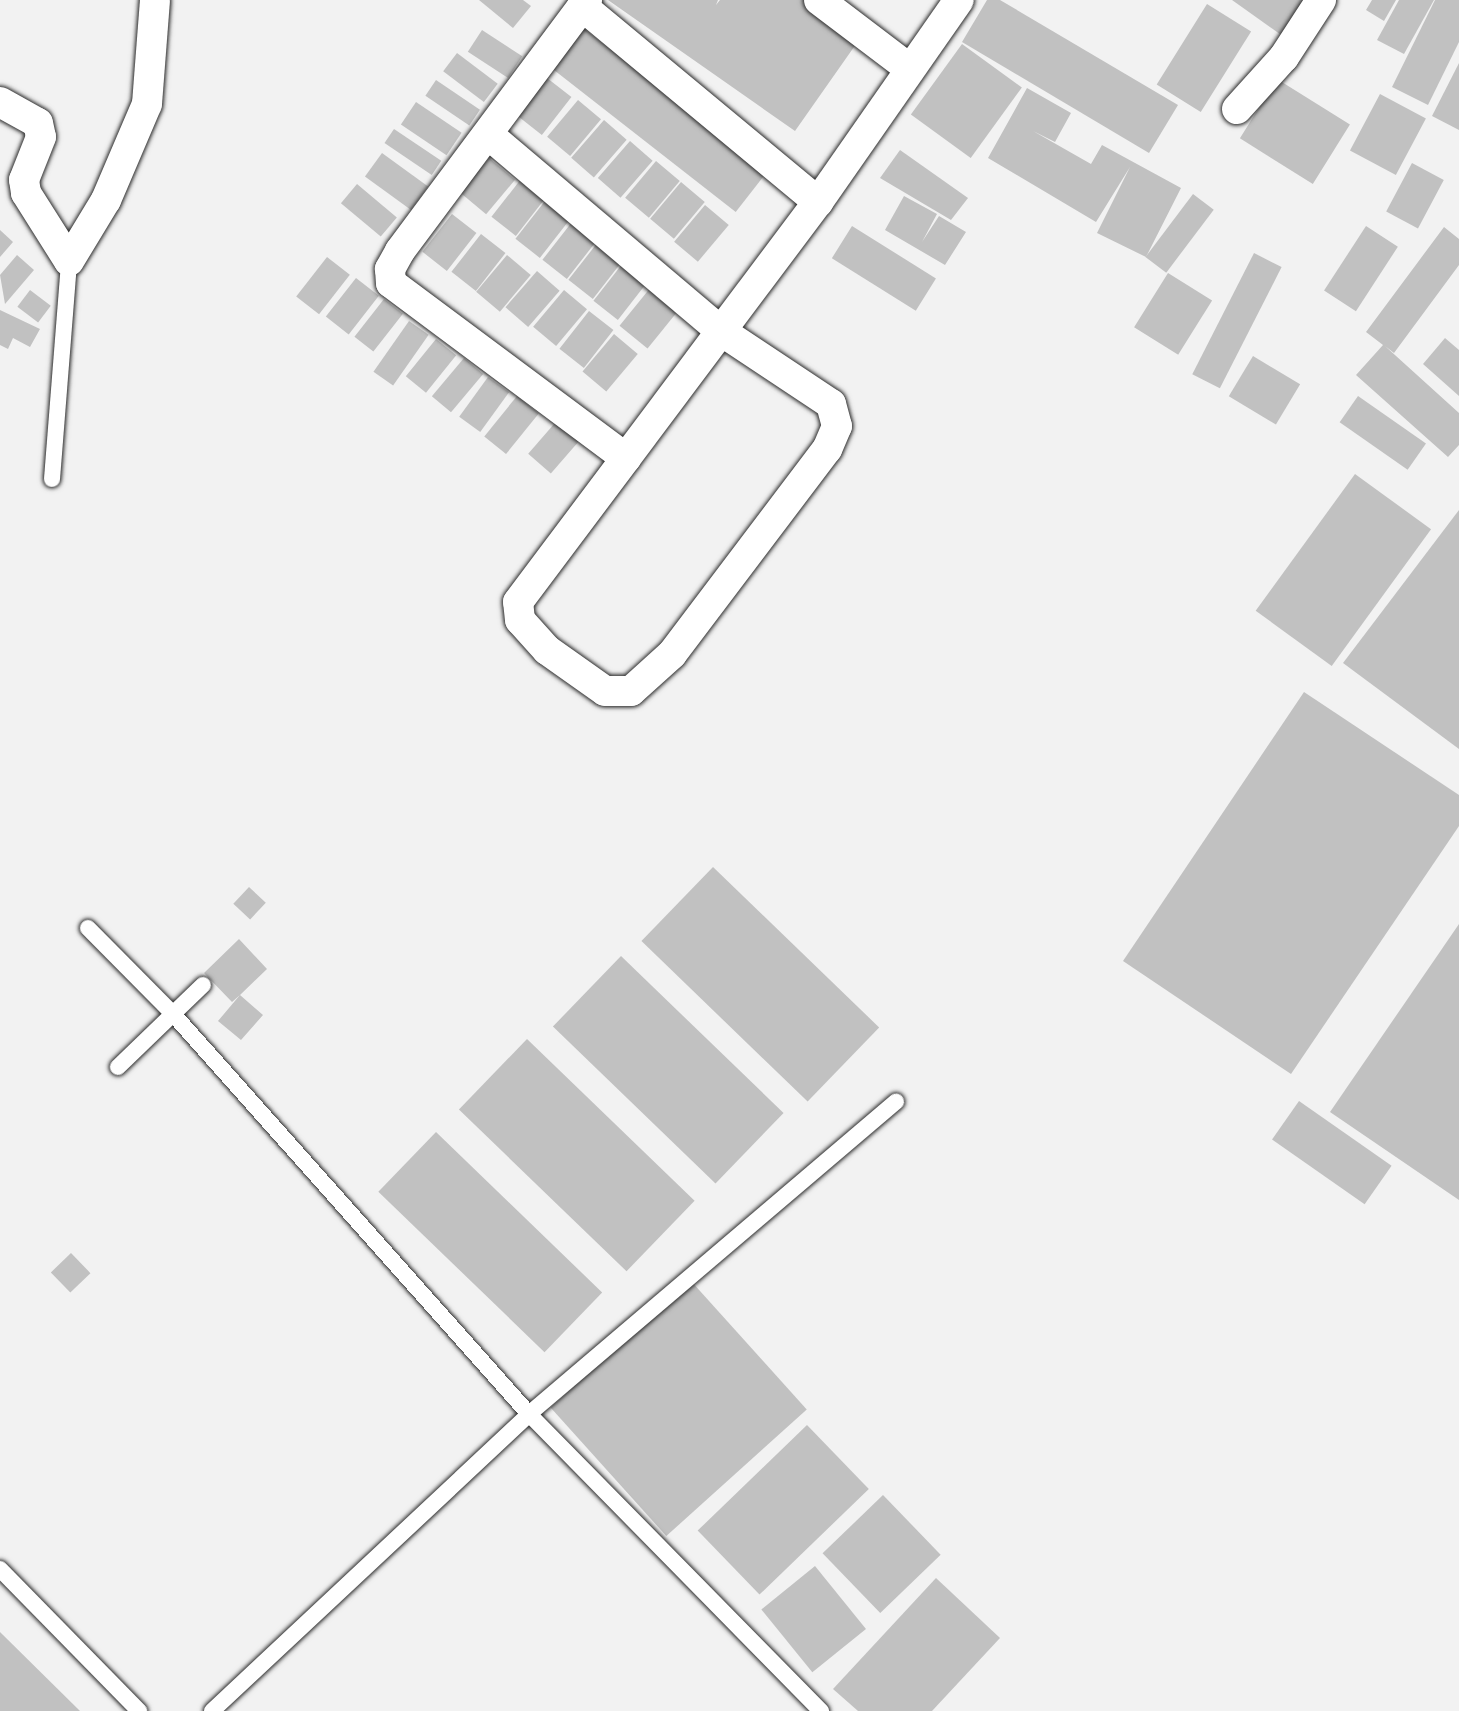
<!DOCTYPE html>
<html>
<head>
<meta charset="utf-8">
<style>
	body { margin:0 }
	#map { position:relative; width:1459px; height:1711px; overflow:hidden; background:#f2f2f2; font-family:"Playpen Sans",sans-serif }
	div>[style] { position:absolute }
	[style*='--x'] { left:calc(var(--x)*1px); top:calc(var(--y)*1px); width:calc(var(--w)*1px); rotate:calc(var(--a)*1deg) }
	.building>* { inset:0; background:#c1c1c1; transform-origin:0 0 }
	.roads { filter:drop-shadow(0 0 2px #2b2b2b) drop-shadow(0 0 2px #2b2b2b) }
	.service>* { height:16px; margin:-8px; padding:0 8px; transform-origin:8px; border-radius:8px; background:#fff }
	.minor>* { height:30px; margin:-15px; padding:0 15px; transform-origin:15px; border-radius:15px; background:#fff }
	span { translate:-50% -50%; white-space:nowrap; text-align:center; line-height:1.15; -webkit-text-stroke:7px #fff; paint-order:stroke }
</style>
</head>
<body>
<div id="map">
	<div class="building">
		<i style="clip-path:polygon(479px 0,523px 0,531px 6px,513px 28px)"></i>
		<i style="clip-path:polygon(608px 0,718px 0,716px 5px,720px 0,809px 0,861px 37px,795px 131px)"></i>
		<i style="clip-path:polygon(987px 0,1000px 0,1178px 105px,1149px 153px,962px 42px)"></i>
		<i style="clip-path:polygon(1232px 0,1308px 0,1284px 37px)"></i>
		<i style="clip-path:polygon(1372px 0,1396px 0,1384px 21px,1366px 10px)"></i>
		<i style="clip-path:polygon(1399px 0,1434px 0,1404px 54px,1377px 40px)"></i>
		<i style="clip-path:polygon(1435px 0,1459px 0,1459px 42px,1428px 105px,1392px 87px)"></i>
		<i style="left:1207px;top:4px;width:52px;height:95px;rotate:32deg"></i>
		<i style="left:578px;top:24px;width:240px;height:51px;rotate:38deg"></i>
		<i style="left:482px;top:30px;width:48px;height:26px;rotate:33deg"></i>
		<i style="left:962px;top:44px;width:74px;height:87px;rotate:36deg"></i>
		<i style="left:457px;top:53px;width:51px;height:23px;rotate:37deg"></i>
		<i style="clip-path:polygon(1459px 63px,1459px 130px,1432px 116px)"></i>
		<i style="left:547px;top:78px;width:31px;height:48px;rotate:38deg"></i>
		<i style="left:1277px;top:79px;width:86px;height:70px;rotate:32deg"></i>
		<i style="left:436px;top:80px;width:53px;height:19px;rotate:34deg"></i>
		<i style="clip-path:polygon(1027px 88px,1071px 113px,1055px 142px,1033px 131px,1091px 164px,1102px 145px,1181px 188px,1146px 257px,1097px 233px,1130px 167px,1096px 222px,988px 158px)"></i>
		<i style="left:1380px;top:94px;width:52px;height:64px;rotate:28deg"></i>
		<i style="left:578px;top:100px;width:30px;height:48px;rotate:40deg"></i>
		<i style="left:416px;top:102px;width:55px;height:27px;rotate:34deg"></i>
		<i style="left:604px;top:120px;width:30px;height:50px;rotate:41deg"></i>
		<i style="left:394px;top:129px;width:57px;height:17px;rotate:34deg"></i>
		<i style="left:630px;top:141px;width:30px;height:49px;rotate:41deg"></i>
		<i style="clip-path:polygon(900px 150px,968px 198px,951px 220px,880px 178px)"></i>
		<i style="left:382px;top:153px;width:57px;height:29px;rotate:36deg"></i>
		<i style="left:489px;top:158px;width:34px;height:45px;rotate:40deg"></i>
		<i style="left:656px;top:161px;width:31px;height:48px;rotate:40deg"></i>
		<i style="left:1412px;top:163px;width:36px;height:55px;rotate:28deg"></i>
		<i style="left:521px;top:179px;width:31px;height:48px;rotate:38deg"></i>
		<i style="left:681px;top:182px;width:31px;height:48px;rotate:40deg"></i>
		<i style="left:357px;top:184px;width:52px;height:25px;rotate:40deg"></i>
		<i style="left:1193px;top:194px;width:26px;height:79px;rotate:37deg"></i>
		<i style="clip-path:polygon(904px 196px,937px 214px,922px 242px,939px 216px,966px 232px,945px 265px,885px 230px)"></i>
		<i style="left:545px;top:201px;width:31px;height:48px;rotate:38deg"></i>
		<i style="left:705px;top:205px;width:31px;height:48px;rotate:40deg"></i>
		<i style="left:452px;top:214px;width:31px;height:48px;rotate:38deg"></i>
		<i style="left:572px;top:222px;width:31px;height:48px;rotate:38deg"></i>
		<i style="left:852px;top:226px;width:99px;height:38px;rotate:32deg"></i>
		<i style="left:1366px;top:226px;width:38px;height:77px;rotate:33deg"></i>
		<i style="clip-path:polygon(1444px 227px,1459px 239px,1459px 265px,1394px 353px,1385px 346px,1459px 413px,1459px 445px,1448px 457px,1356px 375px,1383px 345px,1366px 332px)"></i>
		<i style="clip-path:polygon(0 230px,13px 242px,0 257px)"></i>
		<i style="left:481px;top:234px;width:31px;height:48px;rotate:38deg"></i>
		<i style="left:598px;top:242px;width:31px;height:48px;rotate:38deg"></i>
		<i style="left:1254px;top:253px;width:31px;height:136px;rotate:27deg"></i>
		<i style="clip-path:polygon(17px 255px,34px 270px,5px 304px,0 275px)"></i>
		<i style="left:507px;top:255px;width:31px;height:48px;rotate:40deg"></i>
		<i style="left:327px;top:257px;width:29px;height:50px;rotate:38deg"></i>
		<i style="left:623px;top:263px;width:31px;height:48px;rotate:38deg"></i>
		<i style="left:537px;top:271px;width:30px;height:48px;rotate:41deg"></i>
		<i style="left:1168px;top:273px;width:52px;height:64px;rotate:32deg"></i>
		<i style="left:356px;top:278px;width:29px;height:49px;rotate:38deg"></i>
		<i style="left:651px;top:287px;width:36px;height:50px;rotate:39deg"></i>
		<i style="left:30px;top:290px;width:26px;height:21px;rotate:37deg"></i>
		<i style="left:564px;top:290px;width:30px;height:48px;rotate:40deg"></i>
		<i style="left:384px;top:299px;width:24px;height:48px;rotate:38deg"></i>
		<i style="clip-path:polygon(0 310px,40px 329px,30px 347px,13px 338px,8px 349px,0 345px)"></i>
		<i style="left:589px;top:311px;width:31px;height:48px;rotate:38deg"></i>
		<i style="left:409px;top:321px;width:24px;height:62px;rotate:35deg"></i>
		<i style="left:614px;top:334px;width:31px;height:49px;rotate:40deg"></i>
		<i style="clip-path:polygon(1445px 338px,1459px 350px,1459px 396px,1423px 364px)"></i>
		<i style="left:436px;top:339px;width:26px;height:48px;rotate:39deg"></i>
		<i style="left:1253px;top:356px;width:55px;height:47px;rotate:31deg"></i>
		<i style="left:464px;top:358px;width:25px;height:50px;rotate:40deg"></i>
		<i style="left:488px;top:377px;width:26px;height:49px;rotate:36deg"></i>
		<i style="left:517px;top:396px;width:28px;height:52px;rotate:39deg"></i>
		<i style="left:1358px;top:396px;width:83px;height:32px;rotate:35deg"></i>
		<i style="left:561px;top:416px;width:30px;height:50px;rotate:41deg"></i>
		<i style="left:1355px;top:474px;width:94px;height:169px;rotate:36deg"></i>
		<i style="clip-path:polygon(1459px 510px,1459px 749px,1343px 663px)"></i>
		<i style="clip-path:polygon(1304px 692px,1459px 795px,1459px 826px,1291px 1074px,1123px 961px)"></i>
		<i style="left:713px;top:867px;width:231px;height:103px;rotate:44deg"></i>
		<i style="left:249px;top:887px;width:23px;height:23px;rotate:43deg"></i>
		<i style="clip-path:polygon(1459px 924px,1459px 1200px,1330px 1112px)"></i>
		<i style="clip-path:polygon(239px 939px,267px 969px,240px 995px,263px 1015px,241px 1040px,218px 1021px,240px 995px,232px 1002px,204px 973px)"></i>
		<i style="left:621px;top:956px;width:226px;height:98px;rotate:44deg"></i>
		<i style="left:527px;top:1039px;width:233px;height:98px;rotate:44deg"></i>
		<i style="left:1299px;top:1101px;width:113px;height:47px;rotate:35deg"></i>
		<i style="left:436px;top:1132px;width:231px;height:83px;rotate:44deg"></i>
		<i style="left:71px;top:1253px;width:28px;height:28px;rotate:46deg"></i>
		<i style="left:691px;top:1281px;width:173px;height:189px;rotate:48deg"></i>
		<i style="left:807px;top:1425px;width:89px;height:152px;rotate:46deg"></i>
		<i style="left:883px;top:1495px;width:83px;height:84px;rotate:46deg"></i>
		<i style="left:815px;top:1566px;width:81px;height:69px;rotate:51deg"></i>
		<i style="clip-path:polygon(936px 1578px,1000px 1638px,932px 1711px,858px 1711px,833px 1689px)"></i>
		<i style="clip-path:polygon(0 1632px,80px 1711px,0 1711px)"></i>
	</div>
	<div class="roads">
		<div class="service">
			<i style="--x:52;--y:479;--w:219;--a:-85.5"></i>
			<i style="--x:88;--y:928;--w:122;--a:45.3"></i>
			<i style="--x:174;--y:1015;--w:534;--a:48.34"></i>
			<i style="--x:529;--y:1414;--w:482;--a:-40.4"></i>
			<i style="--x:118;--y:1067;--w:118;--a:-44"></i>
			<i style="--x:0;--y:1569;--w:199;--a:45.6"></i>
			<i style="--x:212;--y:1711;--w:434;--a:-43.1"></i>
			<i style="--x:529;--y:1414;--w:417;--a:45.5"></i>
		</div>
		<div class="minor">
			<i style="--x:587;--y:0;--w:313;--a:126.7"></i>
			<i style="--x:400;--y:251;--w:21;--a:119"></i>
			<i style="--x:390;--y:269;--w:14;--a:86"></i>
			<i style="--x:391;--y:283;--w:293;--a:36.7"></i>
			<i style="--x:819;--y:0;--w:114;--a:37.2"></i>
			<i style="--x:582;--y:6;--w:307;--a:39.7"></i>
			<i style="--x:0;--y:102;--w:43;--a:28.9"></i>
			<i style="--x:38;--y:123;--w:14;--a:78"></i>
			<i style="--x:41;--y:137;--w:46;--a:111.6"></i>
			<i style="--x:24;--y:180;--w:13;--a:81"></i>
			<i style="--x:26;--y:193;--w:80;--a:57.7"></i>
			<i style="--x:69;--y:261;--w:71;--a:-58.8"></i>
			<i style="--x:106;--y:200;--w:104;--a:-66.9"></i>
			<i style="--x:147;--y:104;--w:104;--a:-85.6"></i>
			<i style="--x:1237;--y:109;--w:70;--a:-47.9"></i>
			<i style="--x:1284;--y:57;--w:68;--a:-57"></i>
			<i style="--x:490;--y:136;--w:302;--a:40.2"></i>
			<i style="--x:721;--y:331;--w:132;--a:33.6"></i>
			<i style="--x:831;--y:404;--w:23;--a:75"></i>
			<i style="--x:837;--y:426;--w:25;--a:113"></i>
			<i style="--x:827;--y:449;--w:257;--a:127.1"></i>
			<i style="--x:672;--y:654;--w:55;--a:137.9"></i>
			<i style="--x:631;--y:691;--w:26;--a:180"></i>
			<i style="--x:605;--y:691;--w:71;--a:-144.7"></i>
			<i style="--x:547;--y:650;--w:40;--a:-132"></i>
			<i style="--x:520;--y:620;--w:18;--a:-96"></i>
			<i style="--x:518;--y:602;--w:180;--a:-53.1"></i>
			<i style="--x:626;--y:458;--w:159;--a:-53.2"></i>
			<i style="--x:721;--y:331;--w:161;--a:-53.1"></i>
			<i style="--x:818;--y:202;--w:246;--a:-55.1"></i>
		</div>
	</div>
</div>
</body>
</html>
